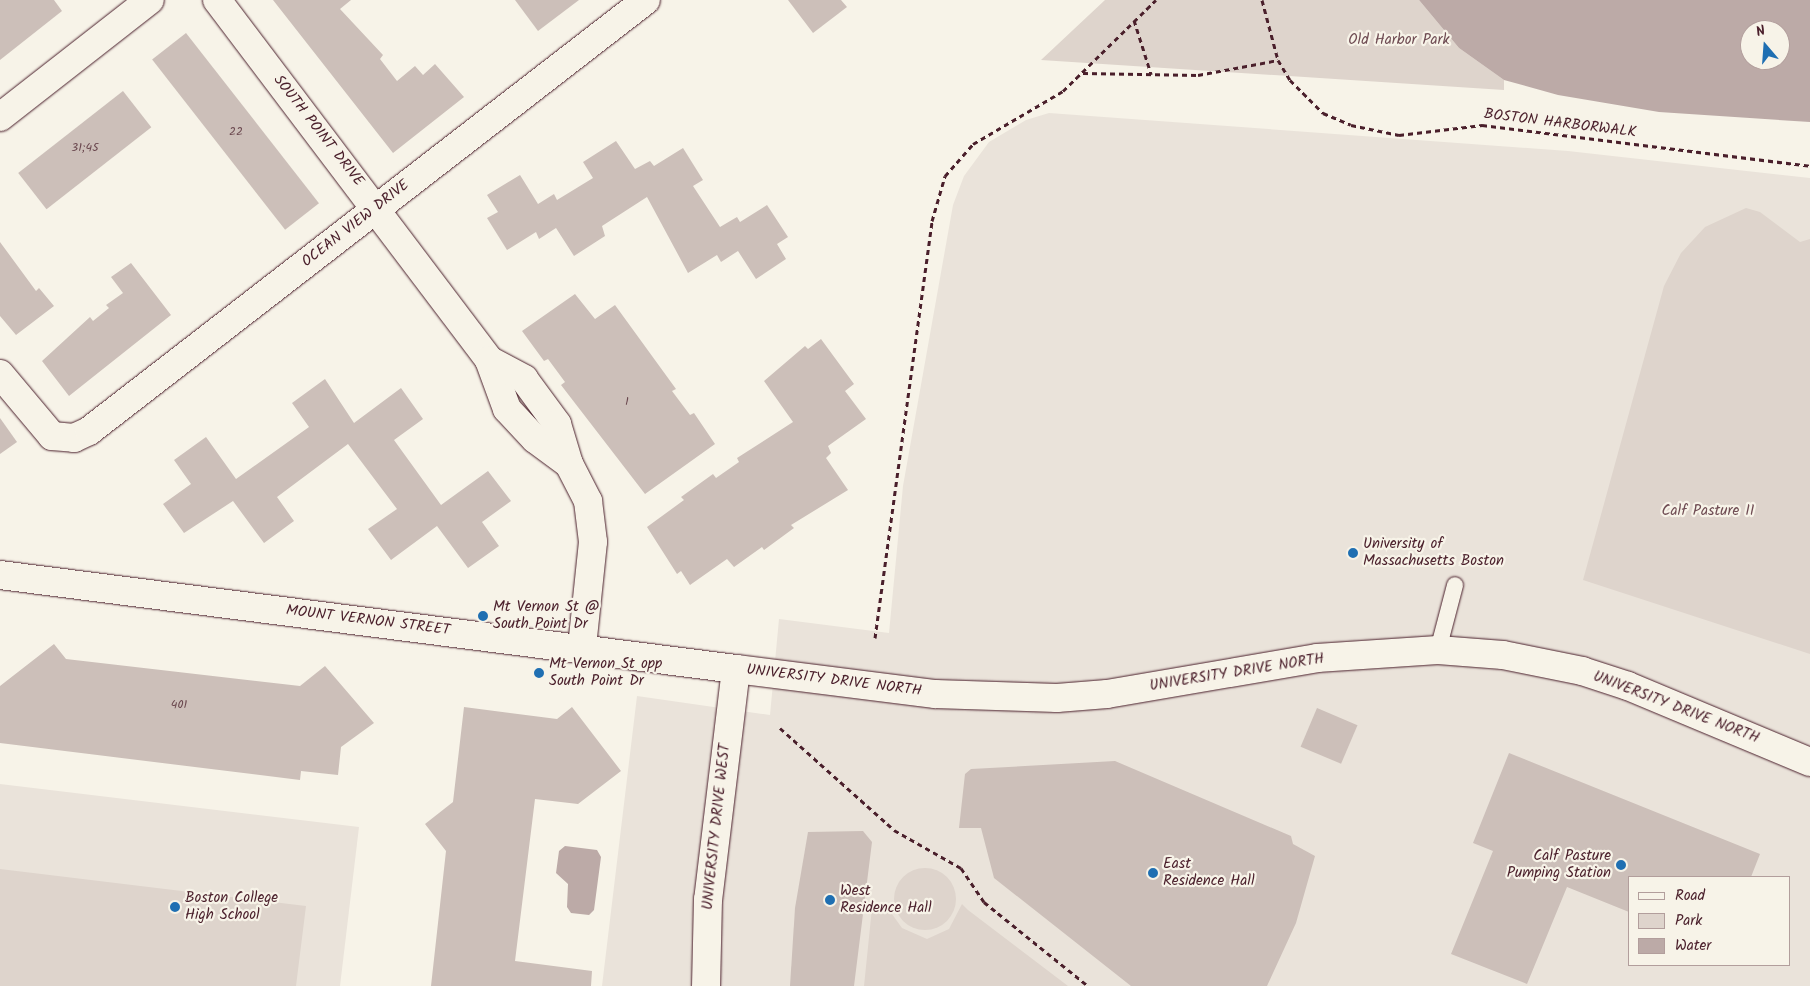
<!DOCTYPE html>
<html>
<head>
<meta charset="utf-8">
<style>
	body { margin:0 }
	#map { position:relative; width:1810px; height:986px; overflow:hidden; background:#f7f3e8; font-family:Kalam,sans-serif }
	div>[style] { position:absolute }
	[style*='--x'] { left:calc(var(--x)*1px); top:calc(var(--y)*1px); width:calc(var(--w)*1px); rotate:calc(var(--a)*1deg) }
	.built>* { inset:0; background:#eae3da }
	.green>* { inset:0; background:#ded4cc }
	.round { border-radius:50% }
	.water>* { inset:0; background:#bcaaa7 }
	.building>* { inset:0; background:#ccbfb9; transform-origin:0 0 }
	.path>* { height:3px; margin-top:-1.5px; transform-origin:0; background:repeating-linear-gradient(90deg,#4a1f2b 0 5px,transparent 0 9px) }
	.roads { filter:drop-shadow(0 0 1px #4a1f2b) drop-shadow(0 0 1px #4a1f2b) }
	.service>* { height:16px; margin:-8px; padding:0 8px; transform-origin:8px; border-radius:8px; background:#f7f3e8 }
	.minor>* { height:28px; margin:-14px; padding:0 14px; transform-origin:14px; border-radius:14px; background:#f7f3e8 }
	.tertiary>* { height:28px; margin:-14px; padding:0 14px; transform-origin:14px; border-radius:14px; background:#f7f3e8 }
	.dots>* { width:14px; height:14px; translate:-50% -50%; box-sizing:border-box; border:2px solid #f7f3e8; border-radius:50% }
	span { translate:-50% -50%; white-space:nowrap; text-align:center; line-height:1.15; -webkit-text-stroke:4.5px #f7f3e8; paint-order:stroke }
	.number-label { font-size:12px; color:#6a474e }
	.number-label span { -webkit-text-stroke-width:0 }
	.park-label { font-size:15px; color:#6f4c53 }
	.street-label { font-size:15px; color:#4a1f2b }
	.poi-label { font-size:15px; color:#4a1f2b }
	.left { translate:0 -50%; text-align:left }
	.right { translate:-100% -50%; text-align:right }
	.legend { position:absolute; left:1628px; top:876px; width:162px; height:90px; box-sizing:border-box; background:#f7f3e8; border:1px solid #b29e9c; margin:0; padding:6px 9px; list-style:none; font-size:15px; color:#4a1f2b }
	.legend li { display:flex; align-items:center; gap:10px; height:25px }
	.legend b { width:25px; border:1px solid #b29e9c }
	.north { position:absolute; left:1740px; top:20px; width:50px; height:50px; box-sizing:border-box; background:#f7f3e8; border:1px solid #b29e9c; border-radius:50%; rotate:342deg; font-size:14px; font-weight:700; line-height:20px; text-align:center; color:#4a1f2b }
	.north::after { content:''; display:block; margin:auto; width:18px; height:22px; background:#1f6fb2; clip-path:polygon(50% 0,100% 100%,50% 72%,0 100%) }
</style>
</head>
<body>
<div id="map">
	<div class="built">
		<i style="clip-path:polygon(evenodd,1049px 113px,1568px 151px,1810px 178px,1810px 986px,602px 986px,637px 696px,770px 715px,779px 619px,889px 633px,903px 486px,953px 205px,964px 176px,989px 142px,1026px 120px,1049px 113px,1629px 877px,1789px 877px,1789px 965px,1629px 965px,1629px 877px)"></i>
		<i style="clip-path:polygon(0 784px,359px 827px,340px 986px,0 986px)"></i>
	</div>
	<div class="green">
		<i style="clip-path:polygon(1105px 0,1419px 0,1459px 48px,1504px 80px,1504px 90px,1041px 60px)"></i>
		<i style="clip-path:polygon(1746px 208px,1760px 212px,1800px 242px,1810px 239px,1810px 654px,1583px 580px,1664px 286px,1681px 253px,1705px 227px)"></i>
		<i class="round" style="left:894px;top:868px;width:62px;height:62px"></i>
		<i style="clip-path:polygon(0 869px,306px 906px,296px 986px,0 986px)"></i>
		<i style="clip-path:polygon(962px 904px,968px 910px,1068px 986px,864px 986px,872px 908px,889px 910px,902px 928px,927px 939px,949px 929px)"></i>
	</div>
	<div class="water">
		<i style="clip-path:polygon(evenodd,1419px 0,1810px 0,1810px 122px,1659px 112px,1558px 95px,1504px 80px,1459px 48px,1419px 0,1750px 30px,1780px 30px,1780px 60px,1750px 60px,1750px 30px)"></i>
		<i style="clip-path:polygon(565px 846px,597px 850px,601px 857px,594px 910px,589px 915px,571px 913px,567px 907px,568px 884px,556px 873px,559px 851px)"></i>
	</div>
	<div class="building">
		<i style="clip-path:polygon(0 0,54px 0,62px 11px,0 60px)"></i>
		<i style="clip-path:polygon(273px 0,351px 0,340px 9px,383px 55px,380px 59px,397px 81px,415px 66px,423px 75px,435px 64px,464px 97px,393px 153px)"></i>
		<i style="clip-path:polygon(515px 0,579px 0,538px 31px)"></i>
		<i style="clip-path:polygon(788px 0,841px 0,847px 7px,813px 33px)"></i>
		<i style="left:186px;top:33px;width:216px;height:43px;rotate:52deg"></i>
		<i style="left:123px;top:91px;width:46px;height:133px;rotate:52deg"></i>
		<i style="clip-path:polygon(616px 141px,635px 169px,650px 161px,654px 166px,683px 148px,703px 180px,693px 186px,720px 227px,737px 217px,740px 222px,767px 205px,788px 237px,777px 244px,786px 259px,756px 279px,738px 251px,721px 262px,717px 255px,688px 273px,647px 197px,602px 226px,605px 236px,574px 256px,556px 228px,539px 239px,536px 232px,507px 250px,487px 218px,498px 212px,487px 195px,520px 175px,538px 204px,554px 194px,557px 200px,593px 178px,583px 162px)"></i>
		<i style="clip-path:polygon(0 242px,36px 291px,39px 288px,54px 306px,16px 335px,0 316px)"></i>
		<i style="clip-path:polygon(131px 263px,171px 315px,69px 396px,42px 361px,90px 317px,93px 321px,109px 308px,106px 305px,123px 293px,111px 277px)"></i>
		<i style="clip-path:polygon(575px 294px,595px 319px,615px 305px,676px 389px,672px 391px,690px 415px,694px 413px,715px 444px,645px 494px,561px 385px,565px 382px,548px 359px,544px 361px,522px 331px)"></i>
		<i style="clip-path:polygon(821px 339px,854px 384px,845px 391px,866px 419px,828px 446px,831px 453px,826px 458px,848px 490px,791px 525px,794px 528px,764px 550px,762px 547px,734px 567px,727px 559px,690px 585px,681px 571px,677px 574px,647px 527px,684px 500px,681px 497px,713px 474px,716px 478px,739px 462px,737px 458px,793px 422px,764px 381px,805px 346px,808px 349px)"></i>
		<i style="clip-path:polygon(325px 379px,354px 423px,401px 388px,423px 419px,394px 440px,441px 505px,488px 471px,511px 501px,482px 522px,499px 546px,468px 568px,437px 526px,391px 560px,368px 529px,397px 509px,348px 444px,277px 497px,294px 521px,264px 543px,233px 501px,184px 533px,163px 504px,191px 484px,174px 460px,206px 437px,236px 479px,309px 427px,292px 403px)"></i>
		<i style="clip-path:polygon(0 418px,17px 442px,0 454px)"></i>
		<i style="clip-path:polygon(54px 644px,66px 659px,300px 686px,325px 666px,374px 723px,341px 747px,338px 775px,301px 771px,300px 780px,0 743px,0 686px)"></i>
		<i style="clip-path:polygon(464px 707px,557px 719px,572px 707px,621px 771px,578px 804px,535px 799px,515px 961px,592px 971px,591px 986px,431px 986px,446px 851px,425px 824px,453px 802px)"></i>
		<i style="left:1317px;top:708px;width:44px;height:42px;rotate:23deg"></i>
		<i style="clip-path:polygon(1509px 753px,1760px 854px,1751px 877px,1629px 877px,1629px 912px,1567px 887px,1527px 984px,1451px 954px,1493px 851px,1473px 843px)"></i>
		<i style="clip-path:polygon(1115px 761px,1291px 836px,1293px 844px,1315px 856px,1296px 923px,1267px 986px,1131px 986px,994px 878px,981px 828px,959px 828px,965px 774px,971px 769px)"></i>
		<i style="clip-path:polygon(863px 831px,872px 842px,854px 986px,790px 986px,795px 908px,808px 832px)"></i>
	</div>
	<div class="path">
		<i style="--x:1262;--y:0;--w:62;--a:75.1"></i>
		<i style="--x:1278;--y:60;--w:23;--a:59"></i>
		<i style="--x:1290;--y:80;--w:47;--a:45"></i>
		<i style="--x:1323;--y:113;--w:30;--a:23"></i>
		<i style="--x:1351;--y:125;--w:49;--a:11.8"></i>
		<i style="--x:1399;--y:135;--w:84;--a:-6.9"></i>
		<i style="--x:1482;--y:125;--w:331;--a:7.1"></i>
		<i style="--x:1134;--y:20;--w:57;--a:72.5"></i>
		<i style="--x:1083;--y:73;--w:115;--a:1"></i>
		<i style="--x:1198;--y:75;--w:81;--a:-10.6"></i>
		<i style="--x:875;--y:638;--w:421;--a:-82.2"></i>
		<i style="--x:932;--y:221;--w:47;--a:-73.9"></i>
		<i style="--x:945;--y:176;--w:43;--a:-48.8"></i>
		<i style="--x:973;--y:144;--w:104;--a:-30.5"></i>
		<i style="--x:1063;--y:91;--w:130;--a:-44.4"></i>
		<i style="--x:780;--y:728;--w:153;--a:41.8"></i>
		<i style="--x:894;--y:830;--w:77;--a:29.6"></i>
		<i style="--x:961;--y:868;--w:41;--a:55.9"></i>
		<i style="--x:984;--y:902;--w:134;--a:38.9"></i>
	</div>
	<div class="roads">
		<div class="service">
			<i style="--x:1438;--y:650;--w:67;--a:-75.3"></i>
		</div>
		<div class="minor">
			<i style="--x:217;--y:0;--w:451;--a:52.9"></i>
			<i style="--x:489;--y:360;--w:52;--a:69.8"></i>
			<i style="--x:507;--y:409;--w:41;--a:47"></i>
			<i style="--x:535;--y:439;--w:42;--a:36.3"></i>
			<i style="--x:0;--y:117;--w:190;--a:-38"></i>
			<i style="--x:489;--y:360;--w:40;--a:28"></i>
			<i style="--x:524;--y:379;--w:56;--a:53.7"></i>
			<i style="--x:557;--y:424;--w:42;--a:73.3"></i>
			<i style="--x:569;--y:464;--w:42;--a:62.8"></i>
			<i style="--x:588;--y:501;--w:41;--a:83"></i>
			<i style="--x:593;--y:542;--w:106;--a:96"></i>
			<i style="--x:0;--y:374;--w:81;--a:50"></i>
			<i style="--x:52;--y:436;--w:22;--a:5"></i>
			<i style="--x:74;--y:438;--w:17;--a:-25"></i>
			<i style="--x:89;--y:431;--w:704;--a:-37.73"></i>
			<i style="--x:736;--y:669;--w:201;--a:7.2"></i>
			<i style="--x:935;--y:694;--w:122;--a:1.9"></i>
			<i style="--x:1057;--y:698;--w:50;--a:-4.6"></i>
			<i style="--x:1107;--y:694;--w:213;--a:-9.7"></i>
			<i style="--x:1317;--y:658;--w:121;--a:-3.8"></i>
			<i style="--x:1438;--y:650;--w:65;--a:4.4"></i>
			<i style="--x:1503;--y:655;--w:81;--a:11.4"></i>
			<i style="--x:1582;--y:671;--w:48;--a:18.1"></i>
			<i style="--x:1628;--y:686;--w:197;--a:22.7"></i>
		</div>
		<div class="tertiary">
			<i style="--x:0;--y:575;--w:742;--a:7.28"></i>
			<i style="--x:736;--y:669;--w:232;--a:96.9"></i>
			<i style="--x:708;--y:899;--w:87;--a:91.3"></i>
		</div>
	</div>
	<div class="dots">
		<i style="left:1353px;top:553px;background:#1f6fb2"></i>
		<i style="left:483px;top:616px;background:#1f6fb2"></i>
		<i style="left:539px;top:673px;background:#1f6fb2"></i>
		<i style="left:1621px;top:865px;background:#1f6fb2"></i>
		<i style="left:1153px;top:873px;background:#1f6fb2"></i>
		<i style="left:830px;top:900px;background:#1f6fb2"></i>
		<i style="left:175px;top:907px;background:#1f6fb2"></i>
	</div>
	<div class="number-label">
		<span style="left:236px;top:132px">22</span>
		<span style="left:85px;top:148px">31;45</span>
		<span style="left:627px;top:402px">1</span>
		<span style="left:179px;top:705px">401</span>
	</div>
	<div class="park-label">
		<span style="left:1399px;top:41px">Old Harbor Park</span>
		<span style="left:1708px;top:512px">Calf Pasture II</span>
	</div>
	<div class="street-label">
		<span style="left:1560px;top:124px;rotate:7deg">BOSTON HARBORWALK</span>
		<span style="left:318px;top:131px;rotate:52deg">SOUTH POINT DRIVE</span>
		<span style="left:356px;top:224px;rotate:-38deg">OCEAN VIEW DRIVE</span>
		<span style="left:368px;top:621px;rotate:7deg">MOUNT VERNON STREET</span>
		<span style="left:1237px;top:673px;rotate:-9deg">UNIVERSITY DRIVE NORTH</span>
		<span style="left:834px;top:681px;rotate:7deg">UNIVERSITY DRIVE NORTH</span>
		<span style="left:1676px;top:708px;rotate:21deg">UNIVERSITY DRIVE NORTH</span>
		<span style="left:717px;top:827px;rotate:-84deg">UNIVERSITY DRIVE WEST</span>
	</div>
	<div class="poi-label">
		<span class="left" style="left:1363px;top:553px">University of<br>Massachusetts Boston</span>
		<span class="left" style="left:493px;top:616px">Mt Vernon St @<br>South Point Dr</span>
		<span class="left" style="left:549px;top:673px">Mt Vernon St opp<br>South Point Dr</span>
		<span class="right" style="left:1611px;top:865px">Calf Pasture<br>Pumping Station</span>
		<span class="left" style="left:1163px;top:873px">East<br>Residence Hall</span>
		<span class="left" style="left:840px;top:900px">West<br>Residence Hall</span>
		<span class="left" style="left:185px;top:907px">Boston College<br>High School</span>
	</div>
	<ul class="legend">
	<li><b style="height:6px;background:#f7f3e8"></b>Road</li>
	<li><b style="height:14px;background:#ded4cc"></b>Park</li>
	<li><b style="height:14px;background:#bcaaa7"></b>Water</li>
	</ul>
	<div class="north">N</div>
</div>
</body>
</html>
